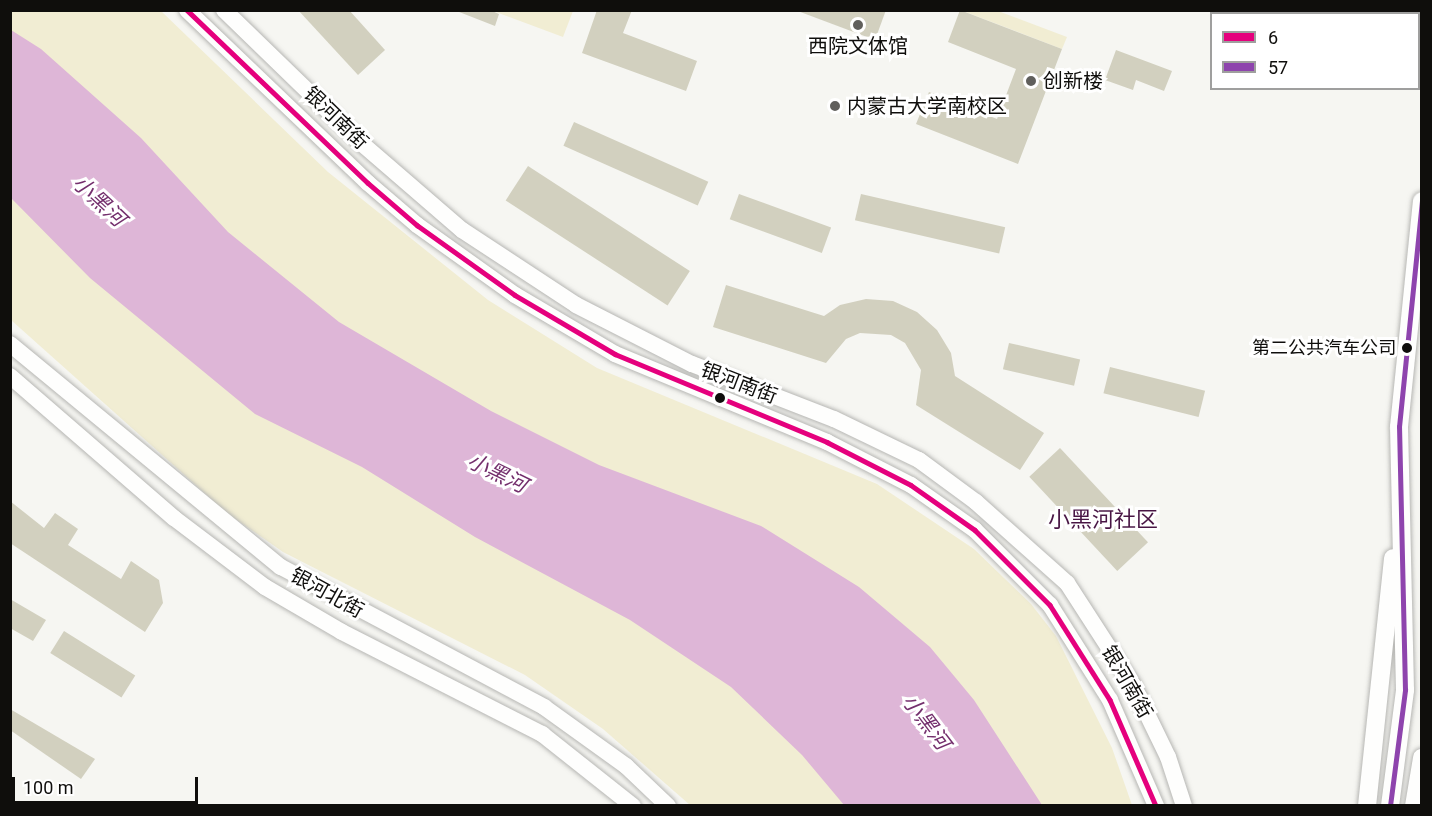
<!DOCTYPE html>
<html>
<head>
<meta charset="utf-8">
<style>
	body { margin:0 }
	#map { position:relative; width:1432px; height:816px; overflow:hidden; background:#f6f6f2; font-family:Roboto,"Noto Sans SC",sans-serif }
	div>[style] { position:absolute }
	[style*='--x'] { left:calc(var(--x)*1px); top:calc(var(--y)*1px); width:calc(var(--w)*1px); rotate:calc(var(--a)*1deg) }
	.green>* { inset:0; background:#f1edd3 }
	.water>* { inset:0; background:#deb6d7 }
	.building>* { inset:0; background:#d2d0bf; transform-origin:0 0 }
	.roads { filter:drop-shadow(0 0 2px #b6b6b3) drop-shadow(0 0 2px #b6b6b3) }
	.secondary>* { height:16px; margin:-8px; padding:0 8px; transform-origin:8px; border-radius:8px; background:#fefefd }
	.trunk>* { height:18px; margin:-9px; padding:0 9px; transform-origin:9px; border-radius:9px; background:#fefefd }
	.bus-1>* { height:4.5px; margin:-2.25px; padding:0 2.25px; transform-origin:2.25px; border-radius:2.25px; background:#e5007d }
	.bus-2>* { height:4.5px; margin:-2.25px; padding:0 2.25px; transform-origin:2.25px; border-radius:2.25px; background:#8e44ad }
	.dots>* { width:16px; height:16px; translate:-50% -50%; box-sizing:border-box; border:3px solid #fff; border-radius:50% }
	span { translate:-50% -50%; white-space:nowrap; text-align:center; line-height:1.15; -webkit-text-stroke:6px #fff; paint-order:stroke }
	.bus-label { font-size:18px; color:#0f0e0c }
	.right { translate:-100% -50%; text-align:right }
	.poi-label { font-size:20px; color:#0f0e0c }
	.left { translate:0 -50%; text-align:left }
	.street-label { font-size:20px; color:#0f0e0c }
	.water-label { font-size:21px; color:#742f6d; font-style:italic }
	.quarter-label { font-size:22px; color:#481544 }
	.frame { position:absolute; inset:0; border:12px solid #0f0e0c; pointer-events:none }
	.legend { position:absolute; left:1210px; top:12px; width:210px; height:78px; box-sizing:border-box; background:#fff; border:2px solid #9f9f9e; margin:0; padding:8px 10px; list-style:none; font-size:18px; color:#0f0e0c }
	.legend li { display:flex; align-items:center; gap:12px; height:30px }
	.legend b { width:30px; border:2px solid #9f9f9e }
	.scale { position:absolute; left:12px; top:777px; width:186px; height:27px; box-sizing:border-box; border:3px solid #0f0e0c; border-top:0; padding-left:8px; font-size:18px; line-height:21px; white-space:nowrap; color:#0f0e0c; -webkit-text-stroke:4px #fff; paint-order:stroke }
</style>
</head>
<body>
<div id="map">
	<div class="green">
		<i style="clip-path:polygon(10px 11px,161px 11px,328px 172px,488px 300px,597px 368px,877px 484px,974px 549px,1031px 604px,1056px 636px,1112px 748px,1132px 805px,690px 805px,603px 729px,525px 675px,283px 552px,227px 513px,11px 320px)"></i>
		<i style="clip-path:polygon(493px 11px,573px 11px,563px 37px)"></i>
		<i style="clip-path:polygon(963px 11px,998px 11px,1067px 37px,1062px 49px)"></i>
	</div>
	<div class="water">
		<i style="clip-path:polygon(11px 30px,41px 49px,141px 138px,228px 232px,339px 322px,491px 411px,599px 465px,761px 526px,859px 587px,930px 647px,974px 700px,1042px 805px,844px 805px,802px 755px,731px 687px,630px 620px,475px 537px,362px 467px,255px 414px,90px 278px,11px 198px)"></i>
	</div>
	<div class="building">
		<i style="clip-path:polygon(298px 10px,349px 10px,385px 50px,358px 75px)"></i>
		<i style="clip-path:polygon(454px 10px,490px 10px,499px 14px,495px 26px)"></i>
		<i style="clip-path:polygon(597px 10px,632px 10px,623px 33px,697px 61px,686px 91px,582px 53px)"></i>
		<i style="clip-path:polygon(795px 10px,886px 10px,875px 40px)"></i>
		<i style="clip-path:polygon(960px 10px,1062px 49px,1018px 164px,916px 124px,929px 92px,997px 119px,1016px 69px,948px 42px)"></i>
		<i style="clip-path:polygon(1321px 10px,1362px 10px,1363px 14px,1328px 14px)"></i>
		<i style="clip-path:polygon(1116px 50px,1172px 71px,1164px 91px,1136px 80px,1133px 90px,1105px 80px)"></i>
		<i style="left:574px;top:122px;width:147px;height:26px;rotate:24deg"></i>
		<i style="left:528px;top:166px;width:193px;height:41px;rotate:33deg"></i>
		<i style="left:739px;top:194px;width:98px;height:27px;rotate:20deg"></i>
		<i style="left:861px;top:194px;width:148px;height:27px;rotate:13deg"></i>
		<i style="clip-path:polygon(726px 285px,824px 316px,840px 305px,866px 299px,893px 301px,917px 312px,937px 330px,951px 353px,955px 376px,1044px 433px,1020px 470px,916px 405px,921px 370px,905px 343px,891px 335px,860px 333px,846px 339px,826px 363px,713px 327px)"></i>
		<i style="left:1009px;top:343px;width:73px;height:27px;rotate:13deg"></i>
		<i style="left:1110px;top:367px;width:98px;height:27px;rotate:14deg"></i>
		<i style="left:1060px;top:448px;width:129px;height:42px;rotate:47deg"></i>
		<i style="clip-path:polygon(10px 501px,44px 528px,55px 513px,78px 529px,68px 545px,121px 579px,131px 561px,159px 580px,163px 603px,145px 632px,10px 543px)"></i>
		<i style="clip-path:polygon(10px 599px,46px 620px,33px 641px,10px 628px)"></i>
		<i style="left:64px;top:631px;width:84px;height:26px;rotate:32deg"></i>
		<i style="clip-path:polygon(10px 709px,95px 759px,81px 779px,10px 730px)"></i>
	</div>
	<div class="roads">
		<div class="secondary">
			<i style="--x:187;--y:10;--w:250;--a:43.7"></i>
			<i style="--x:368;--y:183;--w:65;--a:40.6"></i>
			<i style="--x:417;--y:225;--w:120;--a:35.5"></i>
			<i style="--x:515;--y:295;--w:116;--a:30.5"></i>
			<i style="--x:615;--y:354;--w:230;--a:22.5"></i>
			<i style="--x:827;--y:442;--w:94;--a:27.1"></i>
			<i style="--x:911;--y:485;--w:78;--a:35.1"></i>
			<i style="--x:975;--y:530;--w:106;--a:45"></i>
			<i style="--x:1050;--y:605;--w:112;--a:57.7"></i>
			<i style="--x:1110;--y:700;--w:116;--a:66.5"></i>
			<i style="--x:224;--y:10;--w:190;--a:44.1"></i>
			<i style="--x:360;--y:142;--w:135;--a:40.8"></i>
			<i style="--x:462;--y:230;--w:136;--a:33.3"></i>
			<i style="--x:576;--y:305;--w:130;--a:27"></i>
			<i style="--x:692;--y:364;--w:152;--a:21.2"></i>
			<i style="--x:834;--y:419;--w:94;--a:25.8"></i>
			<i style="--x:919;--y:460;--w:71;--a:36.4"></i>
			<i style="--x:976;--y:502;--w:122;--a:41.7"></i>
			<i style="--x:1067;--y:583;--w:121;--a:57.1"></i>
			<i style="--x:1133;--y:685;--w:80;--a:64.1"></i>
			<i style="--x:1168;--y:757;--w:52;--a:71.9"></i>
			<i style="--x:10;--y:344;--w:351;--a:39.5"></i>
			<i style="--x:281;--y:567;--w:298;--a:28"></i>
			<i style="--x:544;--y:707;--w:101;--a:35.7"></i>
			<i style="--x:626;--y:766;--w:58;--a:43.6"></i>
			<i style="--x:10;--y:376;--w:217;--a:40.9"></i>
			<i style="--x:174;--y:518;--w:114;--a:37.2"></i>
			<i style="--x:265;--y:587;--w:89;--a:30.3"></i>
			<i style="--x:342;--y:632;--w:225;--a:27"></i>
			<i style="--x:542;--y:734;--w:116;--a:38.4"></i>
		</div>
		<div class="trunk">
			<i style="--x:1367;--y:806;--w:249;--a:-84"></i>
			<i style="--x:1390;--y:806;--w:117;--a:-82.6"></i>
			<i style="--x:1405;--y:690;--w:263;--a:-91.3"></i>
			<i style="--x:1399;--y:427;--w:227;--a:-84.2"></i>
			<i style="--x:1414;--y:806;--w:49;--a:-80.5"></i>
		</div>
	</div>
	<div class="bus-1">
		<i style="--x:187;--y:10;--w:250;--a:43.7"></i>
		<i style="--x:368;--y:183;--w:65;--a:40.6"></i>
		<i style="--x:417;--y:225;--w:120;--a:35.5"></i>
		<i style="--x:515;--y:295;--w:116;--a:30.5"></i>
		<i style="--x:615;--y:354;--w:230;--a:22.5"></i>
		<i style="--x:827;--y:442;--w:94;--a:27.1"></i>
		<i style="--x:911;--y:485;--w:78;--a:35.1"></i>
		<i style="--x:975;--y:530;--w:106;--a:45"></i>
		<i style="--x:1050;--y:605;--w:112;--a:57.7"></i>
		<i style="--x:1110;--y:700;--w:116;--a:66.5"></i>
	</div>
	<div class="bus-2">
		<i style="--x:1390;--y:806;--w:117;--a:-82.6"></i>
		<i style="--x:1405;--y:690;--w:263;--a:-91.3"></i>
		<i style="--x:1399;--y:427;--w:227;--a:-84.2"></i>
	</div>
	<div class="dots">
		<i style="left:858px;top:25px;background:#605f5c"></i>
		<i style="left:1031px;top:81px;background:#605f5c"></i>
		<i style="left:835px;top:106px;background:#605f5c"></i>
		<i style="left:1407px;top:348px;background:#0f0e0c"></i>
		<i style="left:720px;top:398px;background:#0f0e0c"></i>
	</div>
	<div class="bus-label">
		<span class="right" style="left:1396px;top:348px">第二公共汽车公司</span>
	</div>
	<div class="poi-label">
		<span style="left:858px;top:46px">西院文体馆</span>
		<span class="left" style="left:1043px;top:81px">创新楼</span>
		<span class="left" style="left:847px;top:106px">内蒙古大学南校区</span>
	</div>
	<div class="street-label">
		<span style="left:336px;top:118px;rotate:44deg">银河南街</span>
		<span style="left:739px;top:383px;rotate:21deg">银河南街</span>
		<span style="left:327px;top:593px;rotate:29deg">银河北街</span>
		<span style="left:1127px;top:682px;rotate:60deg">银河南街</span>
	</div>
	<div class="water-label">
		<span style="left:99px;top:201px;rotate:43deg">小黑河</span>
		<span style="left:497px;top:473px;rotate:26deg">小黑河</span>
		<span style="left:926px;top:722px;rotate:53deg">小黑河</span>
	</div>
	<div class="quarter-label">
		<span style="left:1103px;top:520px">小黑河社区</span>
	</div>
	<div class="frame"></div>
	<ul class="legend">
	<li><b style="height:8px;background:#e5007d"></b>6</li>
	<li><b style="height:8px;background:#8e44ad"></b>57</li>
	</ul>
	<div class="scale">100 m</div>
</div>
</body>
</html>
